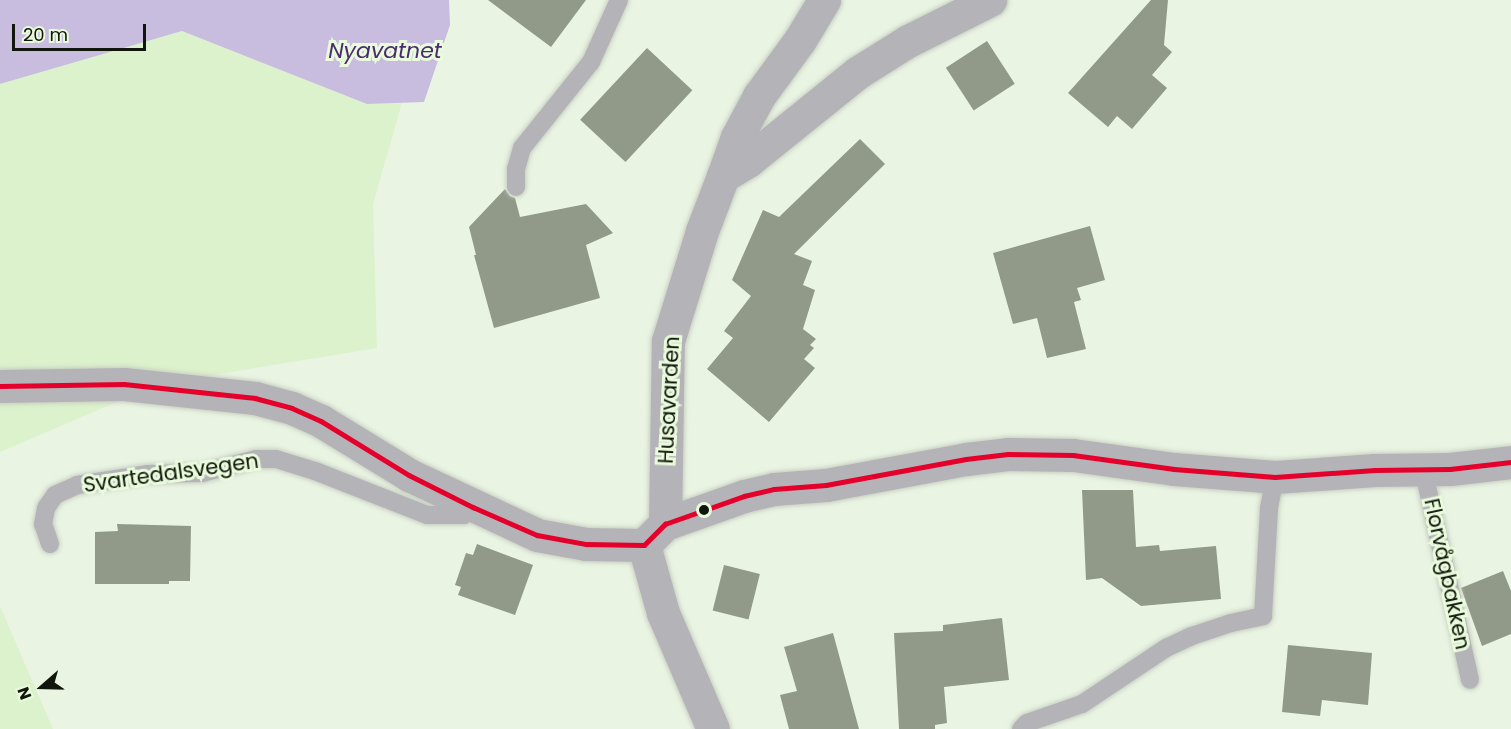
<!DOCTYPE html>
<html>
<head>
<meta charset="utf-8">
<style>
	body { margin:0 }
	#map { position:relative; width:1511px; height:729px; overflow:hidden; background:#eaf4e3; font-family:Poppins,sans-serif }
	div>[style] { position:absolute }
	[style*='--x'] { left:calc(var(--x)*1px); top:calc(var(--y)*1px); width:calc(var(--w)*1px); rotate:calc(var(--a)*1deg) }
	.green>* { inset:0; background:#dcf2cc }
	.water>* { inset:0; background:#c8bcdf }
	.building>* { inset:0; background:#919a89; transform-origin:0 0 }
	.roads { filter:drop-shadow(0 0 2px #c8cfc2) drop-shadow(0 0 2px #c8cfc2) }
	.service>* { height:18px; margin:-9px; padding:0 9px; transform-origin:9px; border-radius:9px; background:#b4b3b8 }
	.minor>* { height:33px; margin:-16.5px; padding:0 16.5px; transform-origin:16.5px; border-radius:16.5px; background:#b4b3b8 }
	.tertiary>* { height:33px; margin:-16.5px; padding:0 16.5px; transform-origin:16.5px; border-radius:16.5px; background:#b4b3b8 }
	.bus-1>* { height:4.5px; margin:-2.25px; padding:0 2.25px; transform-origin:2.25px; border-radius:2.25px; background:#e4002b }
	.dots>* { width:16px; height:16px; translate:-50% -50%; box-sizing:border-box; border:3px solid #e9fbdc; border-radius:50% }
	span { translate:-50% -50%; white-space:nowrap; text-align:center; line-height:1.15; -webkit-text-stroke:6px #e9fbdc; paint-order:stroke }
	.street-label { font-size:21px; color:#10160b }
	.water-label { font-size:22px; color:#4b2c70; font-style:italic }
	.north { position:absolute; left:12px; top:657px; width:60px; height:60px; -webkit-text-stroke:4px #e9fbdc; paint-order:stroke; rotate:250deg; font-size:16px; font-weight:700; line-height:24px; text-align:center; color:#10160b }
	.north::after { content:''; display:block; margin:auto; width:21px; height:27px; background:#10160b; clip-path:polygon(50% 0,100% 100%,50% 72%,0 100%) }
	.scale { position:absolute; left:12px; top:24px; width:134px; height:27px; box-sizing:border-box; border:3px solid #10160b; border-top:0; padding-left:8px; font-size:18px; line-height:21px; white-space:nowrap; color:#10160b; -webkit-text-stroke:4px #e9fbdc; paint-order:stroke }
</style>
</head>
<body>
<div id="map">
	<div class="green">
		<i style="clip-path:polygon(182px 31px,367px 104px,402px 103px,373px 204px,377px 348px,159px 384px,0 452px,0 84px)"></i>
		<i style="clip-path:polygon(0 606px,53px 729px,0 729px)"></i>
	</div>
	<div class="water">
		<i style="clip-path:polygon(0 0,449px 0,450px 25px,424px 102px,367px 104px,182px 31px,0 84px)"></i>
	</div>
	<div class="building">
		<i style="clip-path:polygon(488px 0,586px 0,551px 47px)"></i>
		<i style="clip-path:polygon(1151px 0,1168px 0,1164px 45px,1172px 52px,1152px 75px,1167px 88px,1132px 129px,1117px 116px,1108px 127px,1068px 93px)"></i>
		<i style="left:987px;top:41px;width:51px;height:49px;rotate:57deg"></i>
		<i style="left:647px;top:48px;width:62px;height:98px;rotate:43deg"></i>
		<i style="clip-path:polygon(860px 139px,885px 164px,794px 254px,812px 261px,803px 285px,815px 290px,803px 329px,816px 339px,810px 345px,814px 348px,804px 359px,815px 368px,769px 422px,707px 369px,733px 338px,724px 331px,751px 296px,732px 280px,763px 210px,779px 217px)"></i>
		<i style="clip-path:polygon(505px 189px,510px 196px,515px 198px,520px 217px,586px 204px,613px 233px,586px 245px,600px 298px,494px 328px,474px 255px,476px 255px,469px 227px)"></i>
		<i style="clip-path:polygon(1090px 226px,1105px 280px,1077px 288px,1081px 300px,1074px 302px,1086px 349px,1047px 358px,1037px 318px,1013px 324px,993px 253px)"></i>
		<i style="clip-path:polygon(1082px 490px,1133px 490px,1136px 547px,1159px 545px,1160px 551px,1216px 546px,1221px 599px,1141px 606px,1102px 578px,1086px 580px)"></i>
		<i style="clip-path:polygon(117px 524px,191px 526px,190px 581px,169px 581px,169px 584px,95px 584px,95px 532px,118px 531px)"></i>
		<i style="clip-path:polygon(477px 544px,533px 565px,515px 615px,458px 595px,461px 587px,455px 585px,466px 553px,473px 555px)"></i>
		<i style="left:724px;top:565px;width:37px;height:47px;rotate:14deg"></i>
		<i style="clip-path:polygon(1503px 571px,1511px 591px,1511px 634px,1482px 646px,1461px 588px)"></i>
		<i style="clip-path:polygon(1002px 618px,1009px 680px,944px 687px,947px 723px,935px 725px,935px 729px,899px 729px,894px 633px,943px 631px,943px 625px)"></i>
		<i style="clip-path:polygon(833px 633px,859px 729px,789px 729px,780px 695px,797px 691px,784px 647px)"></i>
		<i style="clip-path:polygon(1288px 645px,1372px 653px,1368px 705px,1322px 700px,1320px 716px,1282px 712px)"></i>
	</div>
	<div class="roads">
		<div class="service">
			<i style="--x:516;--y:187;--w:18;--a:-90"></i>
			<i style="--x:516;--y:169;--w:22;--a:-74"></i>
			<i style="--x:522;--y:148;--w:110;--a:-51.3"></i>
			<i style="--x:591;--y:62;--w:68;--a:-65.7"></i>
			<i style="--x:1423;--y:468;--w:217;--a:77.5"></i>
			<i style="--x:50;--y:544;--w:21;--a:-109"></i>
			<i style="--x:43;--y:524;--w:16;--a:-79"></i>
			<i style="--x:46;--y:508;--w:16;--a:-55"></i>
			<i style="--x:55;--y:495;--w:24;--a:-24"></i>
			<i style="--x:77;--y:485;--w:72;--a:-8.8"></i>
			<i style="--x:148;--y:474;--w:54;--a:-1.1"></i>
			<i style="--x:202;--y:473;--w:56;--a:-14.5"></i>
			<i style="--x:256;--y:459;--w:20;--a:0"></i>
			<i style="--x:276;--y:459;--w:41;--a:17.1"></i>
			<i style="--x:315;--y:471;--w:120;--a:21.4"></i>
			<i style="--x:427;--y:515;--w:37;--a:0"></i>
			<i style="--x:464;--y:515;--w:12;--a:-42"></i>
			<i style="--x:1021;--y:729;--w:8;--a:-45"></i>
			<i style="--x:1027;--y:723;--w:58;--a:-19.1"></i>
			<i style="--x:1082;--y:704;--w:101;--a:-33.7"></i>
			<i style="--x:1166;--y:648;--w:29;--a:-25"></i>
			<i style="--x:1192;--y:636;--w:41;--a:-18.4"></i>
			<i style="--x:1231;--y:623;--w:33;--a:-12"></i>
			<i style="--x:1263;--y:616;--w:108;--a:-86.8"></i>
			<i style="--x:1269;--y:508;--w:32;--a:-79"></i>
		</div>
		<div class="minor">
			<i style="--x:723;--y:176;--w:41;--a:-70.3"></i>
			<i style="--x:737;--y:137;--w:47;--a:-61.8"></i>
			<i style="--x:759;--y:96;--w:69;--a:-53.8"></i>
			<i style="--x:800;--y:40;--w:47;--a:-59"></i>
			<i style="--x:665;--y:524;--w:183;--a:-89.1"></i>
			<i style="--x:668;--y:341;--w:115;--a:-72.8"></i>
			<i style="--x:702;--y:231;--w:59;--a:-69.1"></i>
			<i style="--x:723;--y:176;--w:29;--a:-31"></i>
			<i style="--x:748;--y:161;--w:140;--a:-38.9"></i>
			<i style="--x:857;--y:73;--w:60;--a:-32.1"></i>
			<i style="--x:908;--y:41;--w:92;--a:-26.6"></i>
		</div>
		<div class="tertiary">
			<i style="--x:0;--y:386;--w:124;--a:-0.9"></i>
			<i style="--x:124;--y:384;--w:132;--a:6.1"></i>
			<i style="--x:255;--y:398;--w:38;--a:15"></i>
			<i style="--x:292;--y:408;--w:32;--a:24"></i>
			<i style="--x:321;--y:421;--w:103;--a:31.5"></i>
			<i style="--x:409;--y:475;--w:141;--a:25.1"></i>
			<i style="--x:537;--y:535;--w:50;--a:10.4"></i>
			<i style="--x:586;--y:544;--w:58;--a:1"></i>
			<i style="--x:644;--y:545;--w:30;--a:-45"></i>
			<i style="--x:665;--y:524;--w:84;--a:-19.5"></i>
			<i style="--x:744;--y:496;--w:31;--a:-13"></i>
			<i style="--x:774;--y:489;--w:52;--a:-4.4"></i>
			<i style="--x:826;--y:485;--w:142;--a:-10.5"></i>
			<i style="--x:966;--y:459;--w:42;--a:-6.8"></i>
			<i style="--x:1008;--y:454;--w:65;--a:0.9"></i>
			<i style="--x:1073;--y:455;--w:102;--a:7.9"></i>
			<i style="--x:1174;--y:469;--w:101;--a:4.5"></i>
			<i style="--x:1275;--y:477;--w:100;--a:-4"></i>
			<i style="--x:1375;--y:470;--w:75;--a:-0.8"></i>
			<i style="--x:1450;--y:469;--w:61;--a:-6.5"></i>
			<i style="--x:644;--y:545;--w:71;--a:74.4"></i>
			<i style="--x:663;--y:613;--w:126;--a:66.7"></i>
		</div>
	</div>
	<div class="bus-1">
		<i style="--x:0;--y:386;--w:124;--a:-0.9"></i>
		<i style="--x:124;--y:384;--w:132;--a:6.1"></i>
		<i style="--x:255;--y:398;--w:38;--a:15"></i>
		<i style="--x:292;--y:408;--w:32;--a:24"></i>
		<i style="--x:321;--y:421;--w:103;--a:31.5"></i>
		<i style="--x:409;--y:475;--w:72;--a:26.6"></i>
		<i style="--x:473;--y:507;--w:70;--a:23.6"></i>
		<i style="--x:537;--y:535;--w:50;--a:10.4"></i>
		<i style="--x:586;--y:544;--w:58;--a:1"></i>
		<i style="--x:644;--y:545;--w:30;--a:-45"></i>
		<i style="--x:665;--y:524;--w:84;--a:-19.5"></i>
		<i style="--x:744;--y:496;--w:31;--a:-13"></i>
		<i style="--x:774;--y:489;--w:52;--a:-4.4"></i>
		<i style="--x:826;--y:485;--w:142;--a:-10.5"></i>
		<i style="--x:966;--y:459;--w:42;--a:-6.8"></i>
		<i style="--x:1008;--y:454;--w:65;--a:0.9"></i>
		<i style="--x:1073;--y:455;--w:102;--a:7.9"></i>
		<i style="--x:1174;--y:469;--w:101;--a:4.5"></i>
		<i style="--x:1275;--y:477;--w:100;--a:-4"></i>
		<i style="--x:1375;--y:470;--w:75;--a:-0.8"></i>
		<i style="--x:1450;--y:469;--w:61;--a:-6.5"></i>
	</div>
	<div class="dots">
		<i style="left:704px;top:510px;background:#10160b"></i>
	</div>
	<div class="street-label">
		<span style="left:669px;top:400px;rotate:-87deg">Husavarden</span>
		<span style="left:171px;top:473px;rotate:-8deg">Svartedalsvegen</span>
		<span style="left:1447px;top:574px;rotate:78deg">Florvågbakken</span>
	</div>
	<div class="water-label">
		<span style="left:385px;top:51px">Nyavatnet</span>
	</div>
	<div class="north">N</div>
	<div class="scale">20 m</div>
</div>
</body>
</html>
